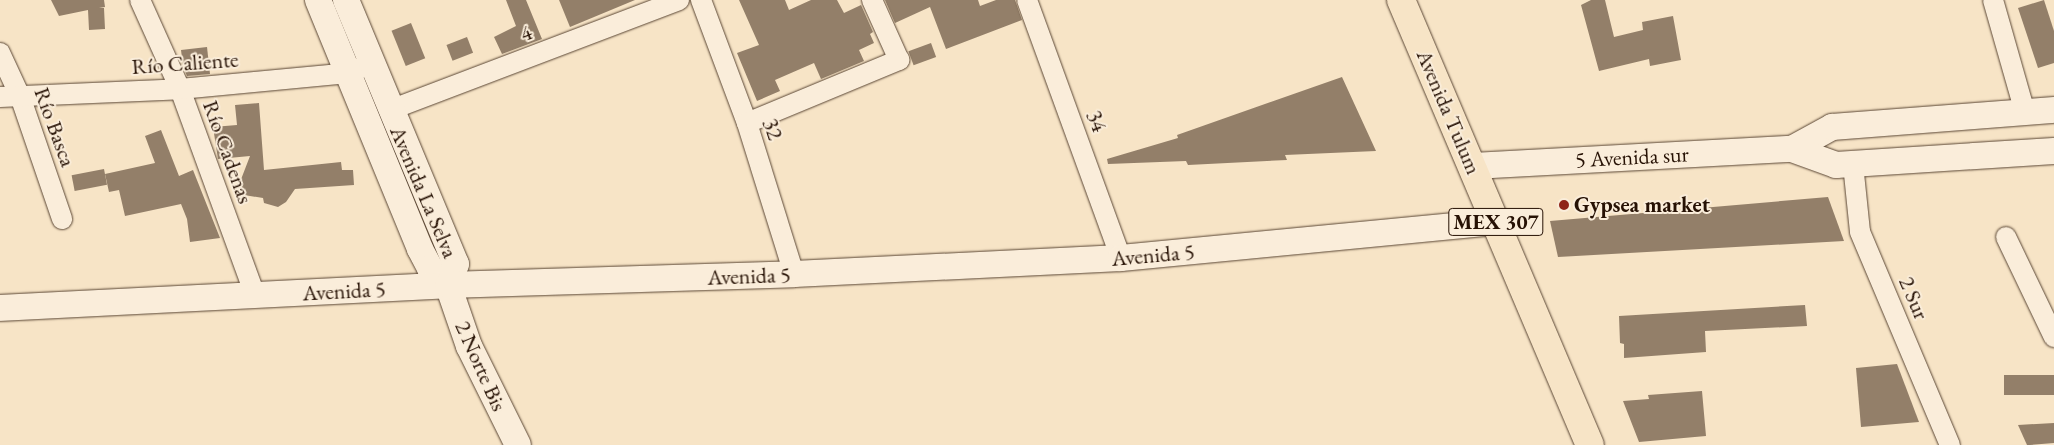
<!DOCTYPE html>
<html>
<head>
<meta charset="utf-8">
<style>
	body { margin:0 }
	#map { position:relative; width:2054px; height:445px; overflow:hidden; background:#f7e4c6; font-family:"EB Garamond",serif }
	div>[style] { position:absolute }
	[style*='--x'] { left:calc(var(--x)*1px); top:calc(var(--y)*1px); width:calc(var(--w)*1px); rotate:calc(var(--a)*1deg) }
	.building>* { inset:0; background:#937f69; transform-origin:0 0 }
	.roads { filter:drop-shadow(0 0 1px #5a4634) drop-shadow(0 0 1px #5a4634) }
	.minor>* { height:20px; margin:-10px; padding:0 10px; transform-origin:10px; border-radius:10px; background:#faedda }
	.tertiary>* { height:26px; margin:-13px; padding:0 13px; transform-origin:13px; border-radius:13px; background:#faedda }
	.trunk>* { height:28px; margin:-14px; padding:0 14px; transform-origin:14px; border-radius:14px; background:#f7e4c6 }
	.dots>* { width:14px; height:14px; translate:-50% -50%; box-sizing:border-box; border:2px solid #faedda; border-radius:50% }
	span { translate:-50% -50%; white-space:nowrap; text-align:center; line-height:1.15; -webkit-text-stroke:4px #faedda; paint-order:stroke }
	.shield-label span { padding:1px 4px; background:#faedda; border:1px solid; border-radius:4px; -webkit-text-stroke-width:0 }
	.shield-label { font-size:21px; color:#261104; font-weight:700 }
	.street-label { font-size:22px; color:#261104 }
	.poi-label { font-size:22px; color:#261104; font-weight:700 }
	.left { translate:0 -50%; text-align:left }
</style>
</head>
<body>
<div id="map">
	<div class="building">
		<i style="clip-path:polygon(51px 0,104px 0,105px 7px,99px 8px,104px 8px,105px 29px,89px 30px,88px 10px,59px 16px)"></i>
		<i style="clip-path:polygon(506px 0,526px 0,542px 39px,502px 54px,494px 37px,516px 26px)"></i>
		<i style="clip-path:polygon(559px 0,635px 0,570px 27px)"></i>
		<i style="clip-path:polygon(739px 0,785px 0,789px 10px,811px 0,837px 0,844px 13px,861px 5px,873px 32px,870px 34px,874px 43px,859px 50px,864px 61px,821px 79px,814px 63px,775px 80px,780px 91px,757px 101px,737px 53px,759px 45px)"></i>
		<i style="clip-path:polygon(885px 0,978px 0,980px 6px,996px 0,1015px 0,1022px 20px,946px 49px,930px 7px,895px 23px)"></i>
		<i style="clip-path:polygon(1591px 0,1605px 0,1614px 37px,1643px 30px,1642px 22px,1673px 16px,1681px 60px,1650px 66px,1649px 59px,1599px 71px,1581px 5px)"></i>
		<i style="clip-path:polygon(2044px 0,2054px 31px,2054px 63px,2038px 68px,2018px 8px)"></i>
		<i style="left:411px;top:23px;width:38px;height:21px;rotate:68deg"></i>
		<i style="left:467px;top:37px;width:17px;height:22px;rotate:69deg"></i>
		<i style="left:931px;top:43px;width:15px;height:24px;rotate:70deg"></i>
		<i style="clip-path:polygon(207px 47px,210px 74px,187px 76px,183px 66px,181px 50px)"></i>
		<i style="clip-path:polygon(1342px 77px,1376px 151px,1285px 155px,1287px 160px,1188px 165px,1186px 161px,1108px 164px,1107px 159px,1178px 138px,1177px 135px)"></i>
		<i style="clip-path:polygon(259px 103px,264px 170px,341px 162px,342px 170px,353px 170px,354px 185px,295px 189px,286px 202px,278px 207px,264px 203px,263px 198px,244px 195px,240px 182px,250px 156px,218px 159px,213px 127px,237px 125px,235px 105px)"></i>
		<i style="clip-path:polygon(161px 130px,179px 176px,193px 170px,220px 238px,190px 242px,187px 219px,181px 204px,125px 216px,119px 190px,109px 192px,105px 174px,155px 163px,145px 136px)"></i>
		<i style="left:104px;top:169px;width:16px;height:33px;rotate:79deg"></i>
		<i style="clip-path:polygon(1828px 197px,1844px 241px,1558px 257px,1550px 221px)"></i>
		<i style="clip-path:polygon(1805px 305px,1807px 326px,1705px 331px,1706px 352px,1624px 358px,1624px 344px,1620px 343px,1619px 316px)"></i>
		<i style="clip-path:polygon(1897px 364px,1919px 422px,1861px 427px,1856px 368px)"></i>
		<i style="left:2054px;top:375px;width:20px;height:50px;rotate:90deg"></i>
		<i style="clip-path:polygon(1702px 391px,1706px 436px,1639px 442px,1623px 401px,1649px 399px,1648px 395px)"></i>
		<i style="clip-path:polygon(2054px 423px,2054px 443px,2030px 445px,2027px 445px,2018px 425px)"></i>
	</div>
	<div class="roads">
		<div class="minor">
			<i style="--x:140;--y:0;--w:98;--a:65.8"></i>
			<i style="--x:180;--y:89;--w:219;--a:70"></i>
			<i style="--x:701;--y:0;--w:131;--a:69.5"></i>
			<i style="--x:747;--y:123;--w:158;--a:72.7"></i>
			<i style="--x:1027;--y:0;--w:275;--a:70"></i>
			<i style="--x:1993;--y:0;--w:116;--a:74.1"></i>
			<i style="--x:0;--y:53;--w:47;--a:65.1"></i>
			<i style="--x:20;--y:96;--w:130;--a:71.1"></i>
			<i style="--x:0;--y:97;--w:180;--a:-2.5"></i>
			<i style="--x:180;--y:89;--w:169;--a:-5.4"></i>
			<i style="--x:348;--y:73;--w:13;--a:-23"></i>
			<i style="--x:390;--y:110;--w:309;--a:-20.8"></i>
			<i style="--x:747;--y:123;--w:165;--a:-22.5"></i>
			<i style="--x:899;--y:60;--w:66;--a:-114.2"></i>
			<i style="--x:1853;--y:164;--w:68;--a:84.1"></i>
			<i style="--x:1860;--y:232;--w:231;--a:67.1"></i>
			<i style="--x:2006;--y:237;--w:111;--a:64.4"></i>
		</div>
		<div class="tertiary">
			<i style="--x:318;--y:0;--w:269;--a:67.7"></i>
			<i style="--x:420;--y:249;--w:21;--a:62"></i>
			<i style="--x:430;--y:268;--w:25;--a:43"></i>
			<i style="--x:448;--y:285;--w:65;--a:71"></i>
			<i style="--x:469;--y:346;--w:110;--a:63.7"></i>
			<i style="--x:346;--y:0;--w:286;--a:67.4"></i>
			<i style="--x:456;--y:264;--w:22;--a:111"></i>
			<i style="--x:1792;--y:149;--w:46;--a:-28.8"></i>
			<i style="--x:1832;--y:127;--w:223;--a:-4.4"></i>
			<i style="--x:1473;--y:166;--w:319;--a:-3.1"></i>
			<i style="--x:1792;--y:149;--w:47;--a:20"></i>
			<i style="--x:1836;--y:165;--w:218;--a:-3.7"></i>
			<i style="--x:0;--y:308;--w:449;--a:-2.9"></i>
			<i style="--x:448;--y:285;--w:346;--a:-1.8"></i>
			<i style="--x:794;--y:274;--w:327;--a:-2.8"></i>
			<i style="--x:1121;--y:258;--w:377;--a:-5.5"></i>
		</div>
		<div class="trunk">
			<i style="--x:1401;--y:0;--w:483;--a:67"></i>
		</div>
	</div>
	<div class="dots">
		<i style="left:1564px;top:205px;background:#8f2418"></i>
	</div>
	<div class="shield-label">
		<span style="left:1496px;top:222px">MEX 307</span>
	</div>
	<div class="street-label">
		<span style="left:526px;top:33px;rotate:-21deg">4</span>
		<span style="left:185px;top:63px;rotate:-4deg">Río Caliente</span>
		<span style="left:1449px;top:112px;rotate:67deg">Avenida Tulum</span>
		<span style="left:1097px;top:121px;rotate:70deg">34</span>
		<span style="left:55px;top:127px;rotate:70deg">Río Basca</span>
		<span style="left:773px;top:129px;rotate:72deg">32</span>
		<span style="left:228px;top:152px;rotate:70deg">Río Cadenas</span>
		<span style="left:1632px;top:157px;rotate:-3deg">5 Avenida sur</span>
		<span style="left:424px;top:192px;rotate:67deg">Avenida La Selva</span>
		<span style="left:1153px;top:255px;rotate:-5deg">Avenida 5</span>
		<span style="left:749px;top:276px;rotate:-2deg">Avenida 5</span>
		<span style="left:344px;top:291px;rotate:-3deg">Avenida 5</span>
		<span style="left:1914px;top:298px;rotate:67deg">2 Sur</span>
		<span style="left:481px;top:366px;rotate:66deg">2 Norte Bis</span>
	</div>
	<div class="poi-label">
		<span class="left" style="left:1574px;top:205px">Gypsea market</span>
	</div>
</div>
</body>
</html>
